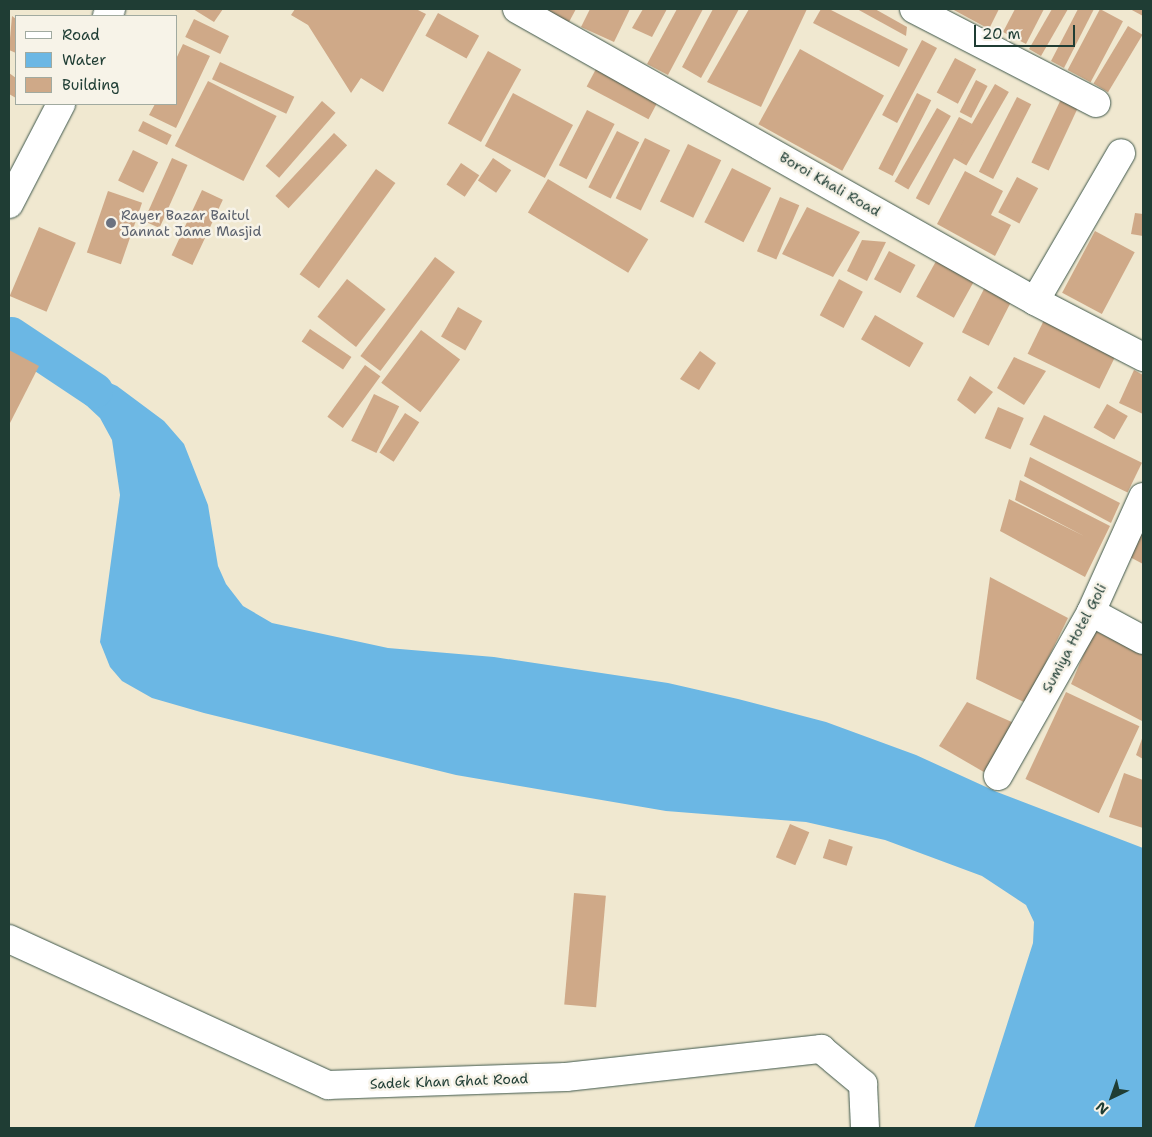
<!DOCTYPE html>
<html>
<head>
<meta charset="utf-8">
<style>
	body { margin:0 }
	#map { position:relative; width:1152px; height:1137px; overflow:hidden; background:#f0e8d0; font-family:"Shantell Sans",sans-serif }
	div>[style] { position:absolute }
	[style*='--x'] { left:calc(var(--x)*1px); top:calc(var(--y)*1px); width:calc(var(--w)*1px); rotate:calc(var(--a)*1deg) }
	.water>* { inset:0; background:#6bb7e4 }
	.canal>* { height:35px; margin:-17.5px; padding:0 17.5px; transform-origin:17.5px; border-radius:17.5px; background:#6bb7e4 }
	.building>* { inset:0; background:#cfa988; transform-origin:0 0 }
	.roads { filter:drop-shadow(0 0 1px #3e574b) drop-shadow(0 0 1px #3e574b) }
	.minor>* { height:28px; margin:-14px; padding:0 14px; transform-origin:14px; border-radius:14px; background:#fff }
	.highway>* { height:28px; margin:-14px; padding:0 14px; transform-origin:14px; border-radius:14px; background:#fff }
	.dots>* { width:14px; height:14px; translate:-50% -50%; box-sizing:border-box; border:2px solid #f7f3e8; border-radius:50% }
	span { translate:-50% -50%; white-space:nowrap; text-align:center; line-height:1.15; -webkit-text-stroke:5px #f7f3e8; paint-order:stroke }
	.street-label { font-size:14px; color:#1f3d34 }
	.worship-label { font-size:14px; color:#5b616d }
	.left { translate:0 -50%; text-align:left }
	.frame { position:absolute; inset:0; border:10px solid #1f3d34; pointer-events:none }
	.legend { position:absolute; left:15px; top:15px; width:162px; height:90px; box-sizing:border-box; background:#f7f3e8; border:1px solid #a1aaa0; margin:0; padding:6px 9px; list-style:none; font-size:15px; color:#1f3d34 }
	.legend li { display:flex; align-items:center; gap:10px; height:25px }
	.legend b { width:25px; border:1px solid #a1aaa0 }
	.north { position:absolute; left:1087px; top:1072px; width:50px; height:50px; -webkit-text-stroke:4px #f7f3e8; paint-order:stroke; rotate:222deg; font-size:14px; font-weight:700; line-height:20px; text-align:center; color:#1f3d34 }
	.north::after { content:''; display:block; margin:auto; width:18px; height:22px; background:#1f3d34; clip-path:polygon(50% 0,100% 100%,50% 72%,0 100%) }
	.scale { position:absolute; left:974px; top:25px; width:101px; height:22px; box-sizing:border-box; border:2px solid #1f3d34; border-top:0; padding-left:6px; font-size:15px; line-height:18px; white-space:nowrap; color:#1f3d34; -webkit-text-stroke:4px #f7f3e8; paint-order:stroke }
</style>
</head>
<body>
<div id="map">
	<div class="water">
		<i style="clip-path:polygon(60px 361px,117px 386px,164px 421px,184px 444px,208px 505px,218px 566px,226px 584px,243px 606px,272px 623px,388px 648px,494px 657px,668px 683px,738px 699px,826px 722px,916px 755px,997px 792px,1143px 848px,1143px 1128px,974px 1128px,1033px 943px,1034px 922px,1026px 905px,982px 876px,885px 840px,806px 822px,666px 811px,456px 775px,204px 713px,152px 698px,122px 681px,110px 667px,100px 642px,120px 495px,112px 440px,100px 418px,57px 378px,53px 370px,54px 363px)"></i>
	</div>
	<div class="canal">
		<i style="--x:11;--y:334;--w:101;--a:33.7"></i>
	</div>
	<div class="building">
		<i style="clip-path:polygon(193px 9px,223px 9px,214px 22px)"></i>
		<i style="clip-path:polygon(295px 9px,416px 9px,426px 14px,383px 92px,361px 78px,351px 93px,308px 25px,291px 15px)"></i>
		<i style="clip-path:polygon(543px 9px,576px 9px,569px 22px)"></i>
		<i style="clip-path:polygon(590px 9px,630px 9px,614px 42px,581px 27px)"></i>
		<i style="clip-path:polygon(643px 9px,667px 9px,652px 37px,632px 28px)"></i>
		<i style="clip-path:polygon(677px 9px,703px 9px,668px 75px,647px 64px)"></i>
		<i style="clip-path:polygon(713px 9px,739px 9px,701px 78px,682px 67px)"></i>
		<i style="clip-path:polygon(749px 9px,807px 9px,761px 107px,707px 82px)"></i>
		<i style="clip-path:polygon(821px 9px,829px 9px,908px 49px,899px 67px,813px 23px)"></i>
		<i style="clip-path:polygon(857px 9px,875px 9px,907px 27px,906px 36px)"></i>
		<i style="clip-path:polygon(952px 9px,999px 9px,989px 29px)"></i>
		<i style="clip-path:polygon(1015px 9px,1044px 9px,1026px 44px,1003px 32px)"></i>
		<i style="clip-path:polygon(1052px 9px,1068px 9px,1041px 56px,1029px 49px)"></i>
		<i style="clip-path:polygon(1078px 9px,1094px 9px,1064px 68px,1051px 61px)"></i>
		<i style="left:1100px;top:9px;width:26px;height:69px;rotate:28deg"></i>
		<i style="clip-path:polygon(1130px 9px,1143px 9px,1143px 16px)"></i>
		<i style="left:438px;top:13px;width:47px;height:26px;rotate:29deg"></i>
		<i style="clip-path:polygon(12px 16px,16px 19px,16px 53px,9px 50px)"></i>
		<i style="left:194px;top:19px;width:39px;height:20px;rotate:26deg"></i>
		<i style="left:1128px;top:26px;width:17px;height:67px;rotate:31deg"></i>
		<i style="left:922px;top:40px;width:17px;height:85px;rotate:28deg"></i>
		<i style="clip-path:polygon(183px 44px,210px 56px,176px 128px,149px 115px,155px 104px,176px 104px,176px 59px)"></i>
		<i style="left:800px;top:49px;width:96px;height:86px;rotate:29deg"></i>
		<i style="left:488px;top:51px;width:38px;height:83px;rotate:29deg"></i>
		<i style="left:955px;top:58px;width:24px;height:39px;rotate:28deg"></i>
		<i style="left:220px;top:62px;width:82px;height:19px;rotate:25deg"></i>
		<i style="left:597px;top:67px;width:70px;height:22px;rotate:28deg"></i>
		<i style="clip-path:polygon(9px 73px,16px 78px,16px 98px,9px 94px)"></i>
		<i style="left:976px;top:80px;width:13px;height:36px;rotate:27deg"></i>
		<i style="left:208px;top:81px;width:77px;height:73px;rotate:27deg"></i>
		<i style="left:995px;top:84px;width:16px;height:85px;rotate:30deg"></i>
		<i style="left:513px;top:93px;width:68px;height:60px;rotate:28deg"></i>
		<i style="left:917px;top:93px;width:16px;height:85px;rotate:27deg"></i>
		<i style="left:1017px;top:97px;width:16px;height:84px;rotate:27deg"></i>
		<i style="left:1061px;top:99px;width:19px;height:70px;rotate:25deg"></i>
		<i style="left:322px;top:101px;width:18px;height:86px;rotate:41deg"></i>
		<i style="left:937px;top:108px;width:16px;height:85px;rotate:30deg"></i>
		<i style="left:587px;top:110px;width:31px;height:62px;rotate:27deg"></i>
		<i style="left:959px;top:117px;width:15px;height:92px;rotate:28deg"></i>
		<i style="left:143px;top:121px;width:32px;height:11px;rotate:26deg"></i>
		<i style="left:617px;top:131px;width:25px;height:63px;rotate:27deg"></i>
		<i style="left:334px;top:133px;width:18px;height:86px;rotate:43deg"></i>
		<i style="left:645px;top:138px;width:28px;height:67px;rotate:26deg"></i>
		<i style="left:688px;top:144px;width:37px;height:64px;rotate:26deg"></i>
		<i style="left:133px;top:150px;width:28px;height:34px;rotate:26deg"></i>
		<i style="left:172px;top:158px;width:17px;height:69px;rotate:24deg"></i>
		<i style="left:493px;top:158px;width:22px;height:27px;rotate:34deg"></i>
		<i style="left:461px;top:163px;width:22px;height:26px;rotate:34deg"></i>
		<i style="left:732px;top:168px;width:44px;height:61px;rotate:27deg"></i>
		<i style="left:376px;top:169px;width:24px;height:130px;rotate:36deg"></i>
		<i style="clip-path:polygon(965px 171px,1003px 191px,991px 215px,1011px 225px,995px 256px,937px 224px)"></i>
		<i style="left:1017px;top:177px;width:24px;height:40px;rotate:28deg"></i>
		<i style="left:548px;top:179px;width:117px;height:39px;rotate:31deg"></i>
		<i style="left:202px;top:190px;width:23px;height:72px;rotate:25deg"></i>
		<i style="left:108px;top:191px;width:36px;height:65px;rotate:19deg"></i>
		<i style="left:780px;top:197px;width:21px;height:59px;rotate:23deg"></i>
		<i style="clip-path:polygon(807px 207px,860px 232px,833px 277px,782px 254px)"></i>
		<i style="clip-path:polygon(1135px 213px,1143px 214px,1143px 236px,1131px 234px)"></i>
		<i style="left:39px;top:227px;width:40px;height:75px;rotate:23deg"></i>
		<i style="left:1095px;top:231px;width:45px;height:70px;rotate:28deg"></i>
		<i style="clip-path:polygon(862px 240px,886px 242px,867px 281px,847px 271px)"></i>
		<i style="left:889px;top:251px;width:30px;height:32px;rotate:28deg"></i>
		<i style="left:940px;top:254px;width:43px;height:49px;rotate:29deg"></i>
		<i style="left:435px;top:257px;width:25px;height:124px;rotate:37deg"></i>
		<i style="left:347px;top:279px;width:49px;height:48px;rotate:38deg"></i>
		<i style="left:839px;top:279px;width:27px;height:41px;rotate:28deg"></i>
		<i style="left:986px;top:285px;width:30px;height:53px;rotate:27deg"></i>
		<i style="left:458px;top:307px;width:28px;height:34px;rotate:30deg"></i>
		<i style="left:875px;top:315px;width:56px;height:28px;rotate:30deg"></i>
		<i style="left:1046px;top:316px;width:80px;height:42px;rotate:26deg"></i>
		<i style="left:310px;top:329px;width:50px;height:15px;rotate:34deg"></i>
		<i style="left:421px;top:330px;width:49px;height:66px;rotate:37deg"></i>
		<i style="clip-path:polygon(9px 350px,39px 366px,9px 425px)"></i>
		<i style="clip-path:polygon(700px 351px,716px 363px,699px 390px,680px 379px)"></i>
		<i style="clip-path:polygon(1014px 357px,1046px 371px,1024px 405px,997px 388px)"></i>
		<i style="left:365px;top:365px;width:19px;height:64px;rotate:36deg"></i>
		<i style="clip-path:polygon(1134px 370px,1143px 375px,1143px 414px,1119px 403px)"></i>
		<i style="clip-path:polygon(970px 376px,993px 392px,975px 414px,957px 400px)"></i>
		<i style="left:374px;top:394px;width:28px;height:52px;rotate:26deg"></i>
		<i style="left:1107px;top:404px;width:24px;height:27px;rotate:30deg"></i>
		<i style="left:998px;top:407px;width:28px;height:34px;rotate:23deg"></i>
		<i style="left:405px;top:413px;width:17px;height:47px;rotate:33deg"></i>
		<i style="left:1044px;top:415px;width:109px;height:33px;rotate:26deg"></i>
		<i style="clip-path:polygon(1030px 457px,1120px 503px,1111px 523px,1024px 476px)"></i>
		<i style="clip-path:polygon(1020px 480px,1110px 526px,1085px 577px,1000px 531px,1009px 499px,1084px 536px,1015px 500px)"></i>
		<i style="clip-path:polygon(1143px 525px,1143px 564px,1128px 556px)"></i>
		<i style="clip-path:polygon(990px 577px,1068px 618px,1026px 703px,976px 679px)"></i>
		<i style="clip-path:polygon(1094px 630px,1143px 655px,1142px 721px,1071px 684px)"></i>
		<i style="left:1066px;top:692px;width:81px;height:96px;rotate:25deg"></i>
		<i style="clip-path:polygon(967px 702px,1014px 723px,989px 775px,939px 746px)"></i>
		<i style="clip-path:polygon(1143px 736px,1143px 759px,1136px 755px)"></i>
		<i style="clip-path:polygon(1124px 773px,1143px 780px,1143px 828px,1109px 817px)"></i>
		<i style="left:790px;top:824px;width:21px;height:36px;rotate:23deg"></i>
		<i style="left:829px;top:839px;width:25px;height:20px;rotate:18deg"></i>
		<i style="left:574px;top:893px;width:32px;height:112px;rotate:5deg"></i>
	</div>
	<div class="roads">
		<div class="minor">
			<i style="--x:517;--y:9;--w:595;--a:29.41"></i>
			<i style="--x:1035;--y:301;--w:122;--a:27.4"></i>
			<i style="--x:914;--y:9;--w:205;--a:27.3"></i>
			<i style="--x:1035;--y:301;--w:171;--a:-59.8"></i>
			<i style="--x:1091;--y:612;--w:59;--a:28.3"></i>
			<i style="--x:998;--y:776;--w:189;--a:-60.4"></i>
			<i style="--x:1091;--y:612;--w:126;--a:-65.7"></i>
			<i style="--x:9;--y:939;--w:351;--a:24.6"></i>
			<i style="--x:328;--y:1085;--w:238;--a:-1.9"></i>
			<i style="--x:566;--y:1077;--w:257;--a:-6.3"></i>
			<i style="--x:821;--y:1049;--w:55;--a:39.8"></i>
			<i style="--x:863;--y:1084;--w:44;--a:87.4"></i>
		</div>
		<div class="highway">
			<i style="--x:107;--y:16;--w:8;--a:-60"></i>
			<i style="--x:9;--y:204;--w:113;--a:-62.5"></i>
		</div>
	</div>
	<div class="dots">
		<i style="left:111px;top:223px;background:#6b7280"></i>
	</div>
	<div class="street-label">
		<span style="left:830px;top:184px;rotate:30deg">Boroi Khali Road</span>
		<span style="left:1074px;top:638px;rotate:-62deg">Sumiya Hotel Goli</span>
		<span style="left:449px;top:1081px;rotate:-2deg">Sadek Khan Ghat Road</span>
	</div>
	<div class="worship-label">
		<span class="left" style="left:121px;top:223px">Rayer Bazar Baitul<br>Jannat Jame Masjid</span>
	</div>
	<div class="frame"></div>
	<ul class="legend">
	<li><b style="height:6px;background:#fff"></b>Road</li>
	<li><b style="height:14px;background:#6bb7e4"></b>Water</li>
	<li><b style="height:14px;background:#cfa988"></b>Building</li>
	</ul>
	<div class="north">N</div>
	<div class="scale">20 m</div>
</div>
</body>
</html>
